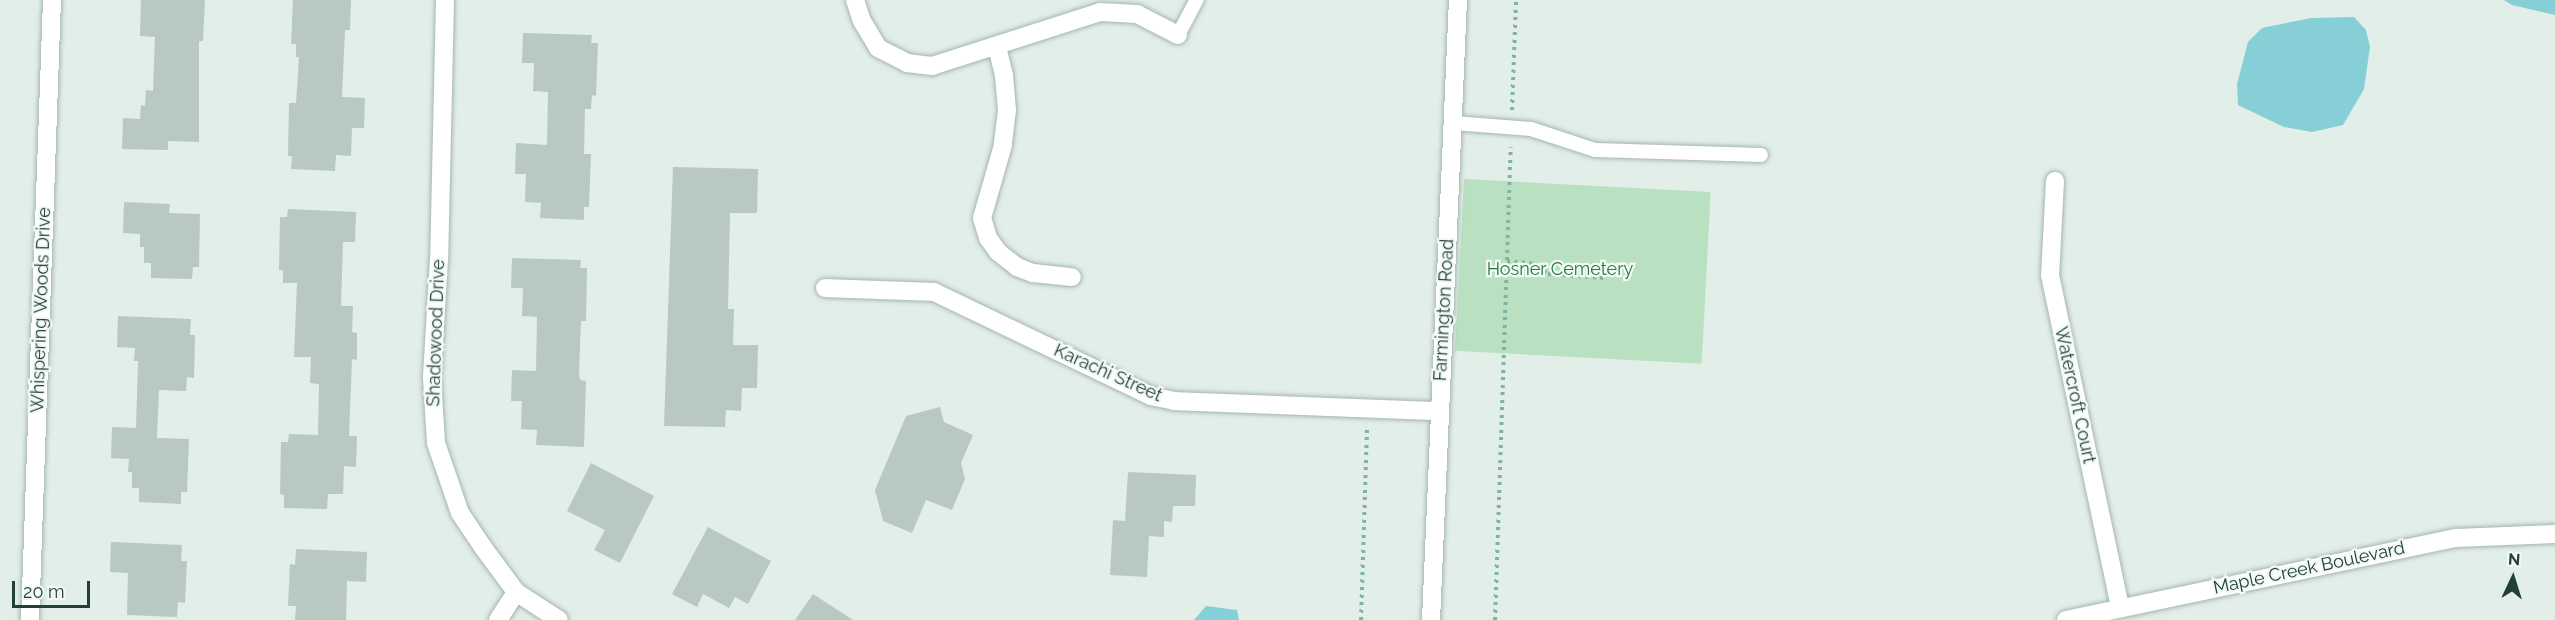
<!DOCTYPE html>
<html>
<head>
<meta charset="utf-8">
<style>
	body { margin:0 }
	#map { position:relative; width:2555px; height:620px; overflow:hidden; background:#e2eee8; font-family:Raleway,sans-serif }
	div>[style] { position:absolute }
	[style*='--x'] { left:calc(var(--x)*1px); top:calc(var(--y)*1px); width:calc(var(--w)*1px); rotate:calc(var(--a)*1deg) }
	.green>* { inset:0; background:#bae0c2; transform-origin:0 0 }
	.water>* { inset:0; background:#86cfd7 }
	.building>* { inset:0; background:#b7c9c1 }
	.path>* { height:4px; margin-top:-2px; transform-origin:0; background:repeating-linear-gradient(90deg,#80b4a0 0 3px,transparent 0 7.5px) }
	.roads { filter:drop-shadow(0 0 2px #a4b6af) drop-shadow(0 0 2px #a4b6af) }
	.lane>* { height:14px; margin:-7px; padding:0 7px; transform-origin:7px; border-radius:7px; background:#fff }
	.street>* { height:18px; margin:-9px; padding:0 9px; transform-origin:9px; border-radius:9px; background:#fff }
	.secondary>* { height:18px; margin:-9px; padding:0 9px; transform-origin:9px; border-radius:9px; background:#fff }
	span { translate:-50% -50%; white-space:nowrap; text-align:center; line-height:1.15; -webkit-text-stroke:4.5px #f3faf6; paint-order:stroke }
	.park-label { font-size:18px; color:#277b42 }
	.street-label { font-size:18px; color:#214036 }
	.north { position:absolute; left:2483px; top:548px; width:60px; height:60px; -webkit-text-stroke:4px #f3faf6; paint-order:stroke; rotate:4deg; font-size:16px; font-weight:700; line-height:24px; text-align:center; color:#214036 }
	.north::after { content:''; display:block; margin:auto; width:21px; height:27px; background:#214036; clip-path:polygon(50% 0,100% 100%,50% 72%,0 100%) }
	.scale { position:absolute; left:12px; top:581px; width:78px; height:27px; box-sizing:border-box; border:3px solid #214036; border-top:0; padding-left:8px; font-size:18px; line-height:21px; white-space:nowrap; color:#214036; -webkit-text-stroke:4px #f3faf6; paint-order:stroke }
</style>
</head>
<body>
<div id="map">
	<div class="green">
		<i style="left:1464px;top:179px;width:247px;height:172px;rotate:3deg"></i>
	</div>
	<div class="water">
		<i style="clip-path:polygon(2504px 0,2555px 0,2555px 15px,2512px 5px)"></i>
		<i style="clip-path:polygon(2354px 17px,2366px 30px,2370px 47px,2364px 89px,2343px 125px,2312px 132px,2284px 127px,2238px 105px,2237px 84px,2248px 42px,2262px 28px,2311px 18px)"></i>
		<i style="clip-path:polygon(1206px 606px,1237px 610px,1239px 620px,1194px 620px)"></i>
	</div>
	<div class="building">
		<i style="clip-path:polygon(141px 0,205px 0,203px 41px,199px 41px,199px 142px,168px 141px,168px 150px,122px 149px,123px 118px,140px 119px,141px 105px,145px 106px,146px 90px,153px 91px,155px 37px,140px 36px)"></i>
		<i style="clip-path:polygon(293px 0,351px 0,350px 30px,345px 30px,342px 97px,365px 98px,364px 128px,352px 128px,351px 156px,336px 155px,335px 171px,291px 169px,292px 156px,288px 156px,289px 103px,296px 103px,299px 57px,296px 57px,296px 44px,291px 44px)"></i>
		<i style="clip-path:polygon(523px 33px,592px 35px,591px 43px,598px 43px,596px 96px,592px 95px,591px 109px,585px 109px,584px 154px,591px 154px,589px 207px,584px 207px,584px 220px,540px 218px,541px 203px,525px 202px,526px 174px,515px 174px,516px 143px,547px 145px,548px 92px,533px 91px,534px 63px,522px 63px)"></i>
		<i style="clip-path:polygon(673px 167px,758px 169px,757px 213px,730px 213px,728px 309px,734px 309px,733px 345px,758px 345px,757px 388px,742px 388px,741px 411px,726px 410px,725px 427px,664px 426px)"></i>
		<i style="clip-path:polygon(124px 202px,170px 204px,169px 213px,200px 214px,199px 267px,193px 267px,192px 279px,151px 278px,151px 263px,144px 263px,144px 247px,140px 247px,140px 234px,123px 233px)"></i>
		<i style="clip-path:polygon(288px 209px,356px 212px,355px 242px,343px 242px,341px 306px,353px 306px,352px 332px,357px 333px,357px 360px,352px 359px,349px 436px,357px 436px,356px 467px,344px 466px,343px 494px,328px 494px,327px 509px,284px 508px,284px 495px,280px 494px,281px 442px,288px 442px,289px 434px,318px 435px,319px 384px,310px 383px,311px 357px,294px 357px,297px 283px,283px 283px,283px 270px,279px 270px,280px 217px,287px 217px)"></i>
		<i style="clip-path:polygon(512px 258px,581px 260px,580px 268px,587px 268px,586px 321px,581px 321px,579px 373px,580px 380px,586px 381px,584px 447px,536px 445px,537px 430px,521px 429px,522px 401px,511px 401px,512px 370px,536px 371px,537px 317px,522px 316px,523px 288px,511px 288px)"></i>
		<i style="clip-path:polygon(118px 316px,191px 319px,190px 335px,195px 335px,194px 378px,187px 377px,186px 391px,159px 390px,157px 438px,189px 439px,187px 492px,181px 492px,181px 504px,139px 502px,139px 488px,132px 488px,132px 472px,128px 472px,129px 459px,111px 458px,112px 427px,136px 428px,138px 361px,134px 361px,135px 348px,117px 347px)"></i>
		<i style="clip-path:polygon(940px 407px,944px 422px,973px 435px,961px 463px,965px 479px,952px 510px,926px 500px,912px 533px,883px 521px,875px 490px,906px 416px)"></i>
		<i style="clip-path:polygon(591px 463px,654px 496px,620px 563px,594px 550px,605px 530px,567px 511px)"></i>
		<i style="clip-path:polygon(1128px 472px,1196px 475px,1195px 506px,1173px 506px,1172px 522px,1164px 521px,1164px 537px,1149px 536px,1147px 577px,1110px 575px,1113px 520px,1125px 521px)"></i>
		<i style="clip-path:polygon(708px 527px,771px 561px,748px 604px,735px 597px,729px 608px,703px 594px,697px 607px,672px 594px)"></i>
		<i style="clip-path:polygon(111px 542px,182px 545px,181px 561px,187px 561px,185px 603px,178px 602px,177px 617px,127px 615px,128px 573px,110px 572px)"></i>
		<i style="clip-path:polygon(296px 549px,367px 552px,366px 582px,347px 581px,346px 620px,295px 620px,296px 606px,288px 606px,290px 564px,295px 565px)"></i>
		<i style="clip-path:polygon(813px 594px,853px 620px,795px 620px)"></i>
	</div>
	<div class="path">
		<i style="--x:1512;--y:110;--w:110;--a:-87.9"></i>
		<i style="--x:1507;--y:261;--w:24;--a:5"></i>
		<i style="--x:1531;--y:263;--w:20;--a:33"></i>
		<i style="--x:1548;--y:274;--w:57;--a:4"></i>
		<i style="--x:1361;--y:620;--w:191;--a:-88.2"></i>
		<i style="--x:1495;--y:620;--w:473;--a:-88.1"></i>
	</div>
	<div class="roads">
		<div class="lane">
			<i style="--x:1178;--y:35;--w:40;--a:-62"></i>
			<i style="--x:1454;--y:123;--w:77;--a:4.5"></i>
			<i style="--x:1531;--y:129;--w:67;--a:18.2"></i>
			<i style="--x:1595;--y:150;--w:166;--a:1.7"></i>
		</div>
		<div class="street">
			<i style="--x:445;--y:0;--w:259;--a:91.3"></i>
			<i style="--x:439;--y:259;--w:119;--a:93.4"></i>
			<i style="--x:432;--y:378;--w:65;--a:86.5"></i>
			<i style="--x:436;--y:443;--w:74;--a:71.1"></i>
			<i style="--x:460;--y:513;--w:40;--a:56"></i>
			<i style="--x:482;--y:546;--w:57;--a:53.5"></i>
			<i style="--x:516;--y:592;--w:51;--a:33.1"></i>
			<i style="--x:855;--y:0;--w:22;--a:72"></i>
			<i style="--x:862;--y:21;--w:31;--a:59"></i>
			<i style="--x:878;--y:48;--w:33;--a:27"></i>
			<i style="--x:907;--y:63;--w:25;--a:7"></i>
			<i style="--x:932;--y:66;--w:176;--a:-17.8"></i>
			<i style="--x:1100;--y:12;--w:37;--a:3"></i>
			<i style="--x:1137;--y:14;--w:46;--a:27.1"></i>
			<i style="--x:997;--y:47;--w:30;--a:76"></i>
			<i style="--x:1004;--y:76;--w:34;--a:85"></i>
			<i style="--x:1007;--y:110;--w:35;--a:97"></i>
			<i style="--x:1003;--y:145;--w:76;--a:106"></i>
			<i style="--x:982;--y:218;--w:21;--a:73"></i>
			<i style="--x:988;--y:238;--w:17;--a:54"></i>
			<i style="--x:998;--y:252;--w:24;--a:38"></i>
			<i style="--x:1017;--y:267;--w:17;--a:21"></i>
			<i style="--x:1033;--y:273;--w:39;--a:6"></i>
			<i style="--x:2055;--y:181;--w:94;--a:93"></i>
			<i style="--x:2050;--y:275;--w:339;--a:78.1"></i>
			<i style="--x:825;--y:288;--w:109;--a:2.1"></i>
			<i style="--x:934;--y:292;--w:241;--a:25.6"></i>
			<i style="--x:1151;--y:396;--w:24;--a:12"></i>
			<i style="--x:1174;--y:401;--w:264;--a:2.2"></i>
			<i style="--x:30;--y:620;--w:620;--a:-87.97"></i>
			<i style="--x:498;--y:620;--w:33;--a:-57"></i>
			<i style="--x:2066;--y:620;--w:399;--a:-11.9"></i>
			<i style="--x:2456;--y:538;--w:99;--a:-2.3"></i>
		</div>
		<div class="secondary">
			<i style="--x:1431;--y:620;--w:621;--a:-87.51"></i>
		</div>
	</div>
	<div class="park-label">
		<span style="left:1560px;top:269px">Hosner Cemetery</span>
	</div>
	<div class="street-label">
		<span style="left:41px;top:310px;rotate:-88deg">Whispering Woods Drive</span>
		<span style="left:1444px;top:310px;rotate:-87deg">Farmington Road</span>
		<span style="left:436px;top:333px;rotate:-88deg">Shadowood Drive</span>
		<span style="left:1108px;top:373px;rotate:24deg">Karachi Street</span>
		<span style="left:2075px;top:395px;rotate:78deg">Watercroft Court</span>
		<span style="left:2309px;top:568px;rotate:-12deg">Maple Creek Boulevard</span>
	</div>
	<div class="north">N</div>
	<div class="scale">20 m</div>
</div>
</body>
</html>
